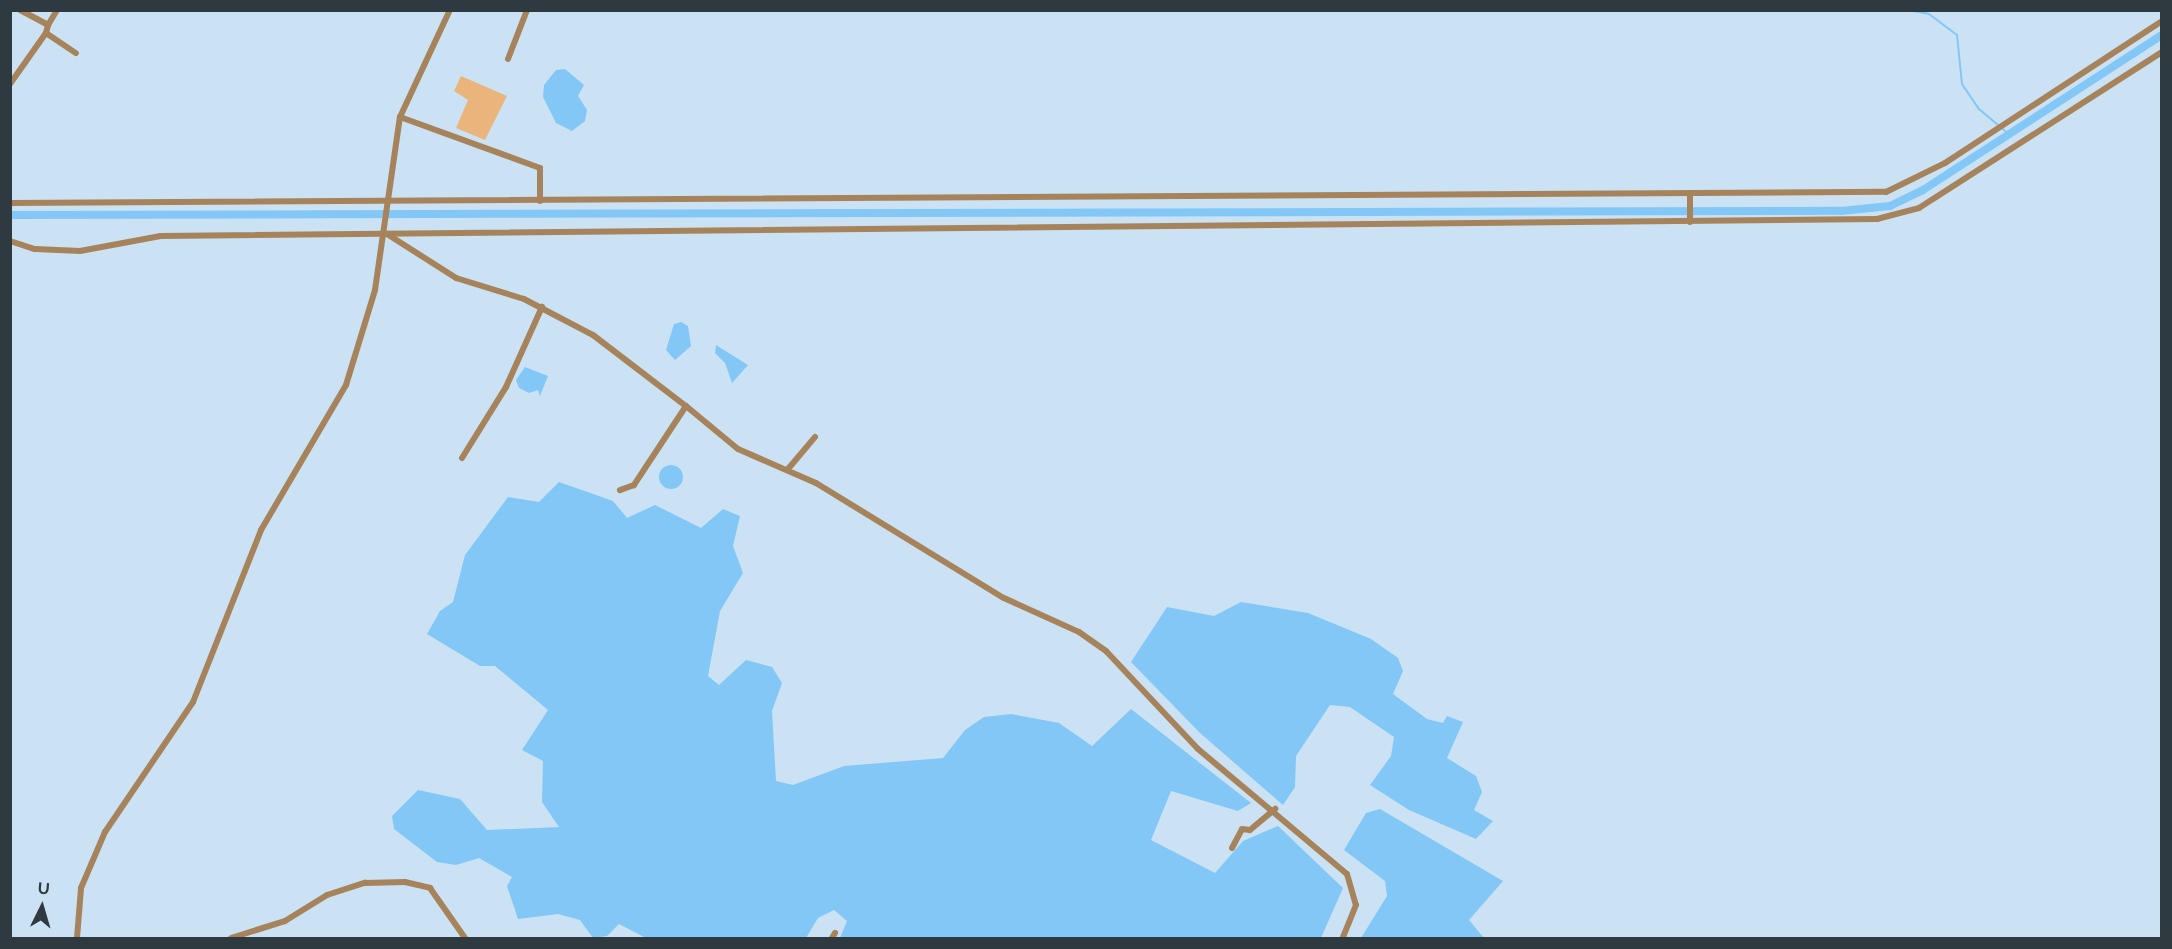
<!DOCTYPE html>
<html>
<head>
<meta charset="utf-8">
<style>
	body { margin:0 }
	#map { position:relative; width:2172px; height:949px; overflow:hidden; background:#cae2f4; font-family:Raleway,sans-serif }
	div>[style] { position:absolute }
	[style*='--x'] { left:calc(var(--x)*1px); top:calc(var(--y)*1px); width:calc(var(--w)*1px); rotate:calc(var(--a)*1deg) }
	.green>* { inset:0; background:#e9b57c }
	.water>* { inset:0; background:#83c7f6 }
	.round { border-radius:50% }
	.stream>* { height:2px; margin:-1px; padding:0 1px; transform-origin:1px; border-radius:1px; background:#83c7f6 }
	.canal>* { height:8px; margin:-4px; padding:0 4px; transform-origin:4px; border-radius:4px; background:#83c7f6 }
	.street>* { height:6px; margin:-3px; padding:0 3px; transform-origin:3px; border-radius:3px; background:#a7835b }
	span { translate:-50% -50%; white-space:nowrap; text-align:center; line-height:1.15; -webkit-text-stroke:6px #cae2f4; paint-order:stroke }
	.frame { position:absolute; inset:0; border:12px solid #2f3940; pointer-events:none }
	.north { position:absolute; left:12px; top:877px; width:60px; height:60px; -webkit-text-stroke:4px #cae2f4; paint-order:stroke; rotate:5deg; font-size:16px; font-weight:700; line-height:24px; text-align:center; color:#2f3940 }
	.north::after { content:''; display:block; margin:auto; width:21px; height:27px; background:#2f3940; clip-path:polygon(50% 0,100% 100%,50% 72%,0 100%) }
</style>
</head>
<body>
<div id="map">
	<div class="green">
		<i style="clip-path:polygon(461px 76px,507px 96px,485px 140px,456px 128px,468px 100px,454px 91px)"></i>
	</div>
	<div class="water">
		<i style="clip-path:polygon(565px 69px,584px 85px,578px 96px,587px 110px,585px 121px,572px 131px,556px 123px,543px 97px,544px 85px,556px 70px)"></i>
		<i style="clip-path:polygon(681px 322px,688px 326px,691px 346px,675px 360px,666px 350px,674px 324px)"></i>
		<i style="clip-path:polygon(716px 345px,748px 365px,732px 383px,725px 363px,715px 353px)"></i>
		<i style="clip-path:polygon(525px 367px,548px 376px,540px 396px,538px 390px,529px 393px,519px 388px,516px 380px)"></i>
		<i class="round" style="left:659px;top:465px;width:24px;height:24px"></i>
		<i style="clip-path:polygon(559px 482px,613px 501px,627px 518px,655px 505px,701px 528px,723px 509px,740px 516px,733px 546px,743px 573px,720px 611px,708px 676px,719px 685px,746px 660px,772px 667px,782px 683px,772px 711px,776px 781px,793px 785px,844px 766px,943px 758px,965px 730px,984px 717px,1011px 714px,1059px 723px,1092px 746px,1131px 709px,1251px 803px,1238px 811px,1171px 791px,1151px 840px,1215px 873px,1243px 841px,1278px 826px,1343px 888px,1321px 938px,840px 938px,847px 921px,834px 910px,818px 918px,806px 938px,646px 938px,619px 924px,607px 936px,593px 938px,580px 920px,558px 914px,518px 919px,507px 886px,512px 877px,479px 858px,456px 865px,437px 862px,394px 829px,392px 816px,418px 790px,460px 799px,487px 830px,559px 827px,542px 802px,543px 761px,522px 750px,548px 710px,495px 666px,480px 666px,427px 634px,440px 611px,453px 602px,465px 555px,508px 497px,539px 502px)"></i>
		<i style="clip-path:polygon(1241px 602px,1308px 613px,1371px 639px,1398px 658px,1403px 671px,1393px 694px,1427px 719px,1443px 723px,1447px 716px,1463px 722px,1447px 758px,1476px 776px,1482px 792px,1474px 810px,1493px 821px,1476px 839px,1409px 810px,1370px 785px,1391px 756px,1394px 737px,1350px 707px,1330px 705px,1296px 756px,1295px 787px,1283px 805px,1200px 733px,1131px 662px,1167px 607px,1214px 616px)"></i>
		<i style="clip-path:polygon(1380px 809px,1503px 881px,1469px 920px,1484px 938px,1361px 938px,1387px 896px,1385px 881px,1344px 850px,1366px 813px)"></i>
	</div>
	<div class="stream">
		<i style="--x:1907;--y:10;--w:22;--a:10"></i>
		<i style="--x:1929;--y:14;--w:35;--a:37"></i>
		<i style="--x:1957;--y:35;--w:49;--a:84.2"></i>
		<i style="--x:1962;--y:84;--w:30;--a:56"></i>
		<i style="--x:1979;--y:109;--w:38;--a:40"></i>
	</div>
	<div class="canal">
		<i style="--x:10;--y:215;--w:1831;--a:-0.13"></i>
		<i style="--x:1841;--y:211;--w:49;--a:-5.8"></i>
		<i style="--x:1890;--y:206;--w:37;--a:-26"></i>
		<i style="--x:1923;--y:190;--w:285;--a:-33"></i>
	</div>
	<div class="street">
		<i style="--x:20;--y:10;--w:32;--a:28"></i>
		<i style="--x:48;--y:25;--w:8;--a:104"></i>
		<i style="--x:46;--y:33;--w:36;--a:34"></i>
		<i style="--x:48;--y:25;--w:17;--a:-59"></i>
		<i style="--x:508;--y:59;--w:53;--a:-68.8"></i>
		<i style="--x:10;--y:84;--w:62;--a:-54.8"></i>
		<i style="--x:400;--y:117;--w:149;--a:20"></i>
		<i style="--x:540;--y:168;--w:33;--a:90"></i>
		<i style="--x:10;--y:203;--w:1876;--a:-0.34"></i>
		<i style="--x:1886;--y:192;--w:66;--a:-26.2"></i>
		<i style="--x:1945;--y:163;--w:259;--a:-33.2"></i>
		<i style="--x:1690;--y:222;--w:27;--a:-90"></i>
		<i style="--x:387;--y:234;--w:82;--a:32.5"></i>
		<i style="--x:456;--y:278;--w:71;--a:17.2"></i>
		<i style="--x:524;--y:299;--w:78;--a:27.6"></i>
		<i style="--x:593;--y:335;--w:117;--a:37.4"></i>
		<i style="--x:686;--y:406;--w:95;--a:123.4"></i>
		<i style="--x:634;--y:485;--w:15;--a:160"></i>
		<i style="--x:10;--y:241;--w:26;--a:18"></i>
		<i style="--x:35;--y:249;--w:45;--a:2.5"></i>
		<i style="--x:80;--y:251;--w:82;--a:-10.5"></i>
		<i style="--x:161;--y:236;--w:1716;--a:-0.57"></i>
		<i style="--x:1877;--y:219;--w:43;--a:-14.7"></i>
		<i style="--x:1919;--y:208;--w:289;--a:-32.7"></i>
		<i style="--x:686;--y:406;--w:67;--a:39.6"></i>
		<i style="--x:738;--y:449;--w:85;--a:23.6"></i>
		<i style="--x:816;--y:483;--w:220;--a:31.5"></i>
		<i style="--x:1004;--y:598;--w:82;--a:24.4"></i>
		<i style="--x:1079;--y:632;--w:33;--a:35"></i>
		<i style="--x:1106;--y:651;--w:134;--a:46.8"></i>
		<i style="--x:1198;--y:749;--w:194;--a:40"></i>
		<i style="--x:1347;--y:874;--w:32;--a:74"></i>
		<i style="--x:1356;--y:905;--w:35;--a:112"></i>
		<i style="--x:462;--y:458;--w:84;--a:-58.2"></i>
		<i style="--x:506;--y:387;--w:88;--a:-65.8"></i>
		<i style="--x:788;--y:469;--w:42;--a:-49.8"></i>
		<i style="--x:1232;--y:848;--w:21;--a:-62"></i>
		<i style="--x:1242;--y:829;--w:8;--a:7"></i>
		<i style="--x:1250;--y:830;--w:33;--a:-40"></i>
		<i style="--x:77;--y:938;--w:50;--a:-85.4"></i>
		<i style="--x:81;--y:888;--w:61;--a:-66.8"></i>
		<i style="--x:105;--y:832;--w:157;--a:-55.9"></i>
		<i style="--x:193;--y:702;--w:185;--a:-68.4"></i>
		<i style="--x:261;--y:530;--w:168;--a:-59.6"></i>
		<i style="--x:346;--y:385;--w:99;--a:-73"></i>
		<i style="--x:375;--y:290;--w:175;--a:-81.8"></i>
		<i style="--x:400;--y:117;--w:118;--a:-65"></i>
		<i style="--x:231;--y:938;--w:57;--a:-17.5"></i>
		<i style="--x:285;--y:921;--w:49;--a:-31.8"></i>
		<i style="--x:327;--y:895;--w:40;--a:-18"></i>
		<i style="--x:365;--y:883;--w:40;--a:-1.4"></i>
		<i style="--x:405;--y:882;--w:26;--a:13"></i>
		<i style="--x:430;--y:888;--w:61;--a:55"></i>
		<i style="--x:832;--y:938;--w:6;--a:-59"></i>
	</div>
	<div class="frame"></div>
	<div class="north">U</div>
</div>
</body>
</html>
